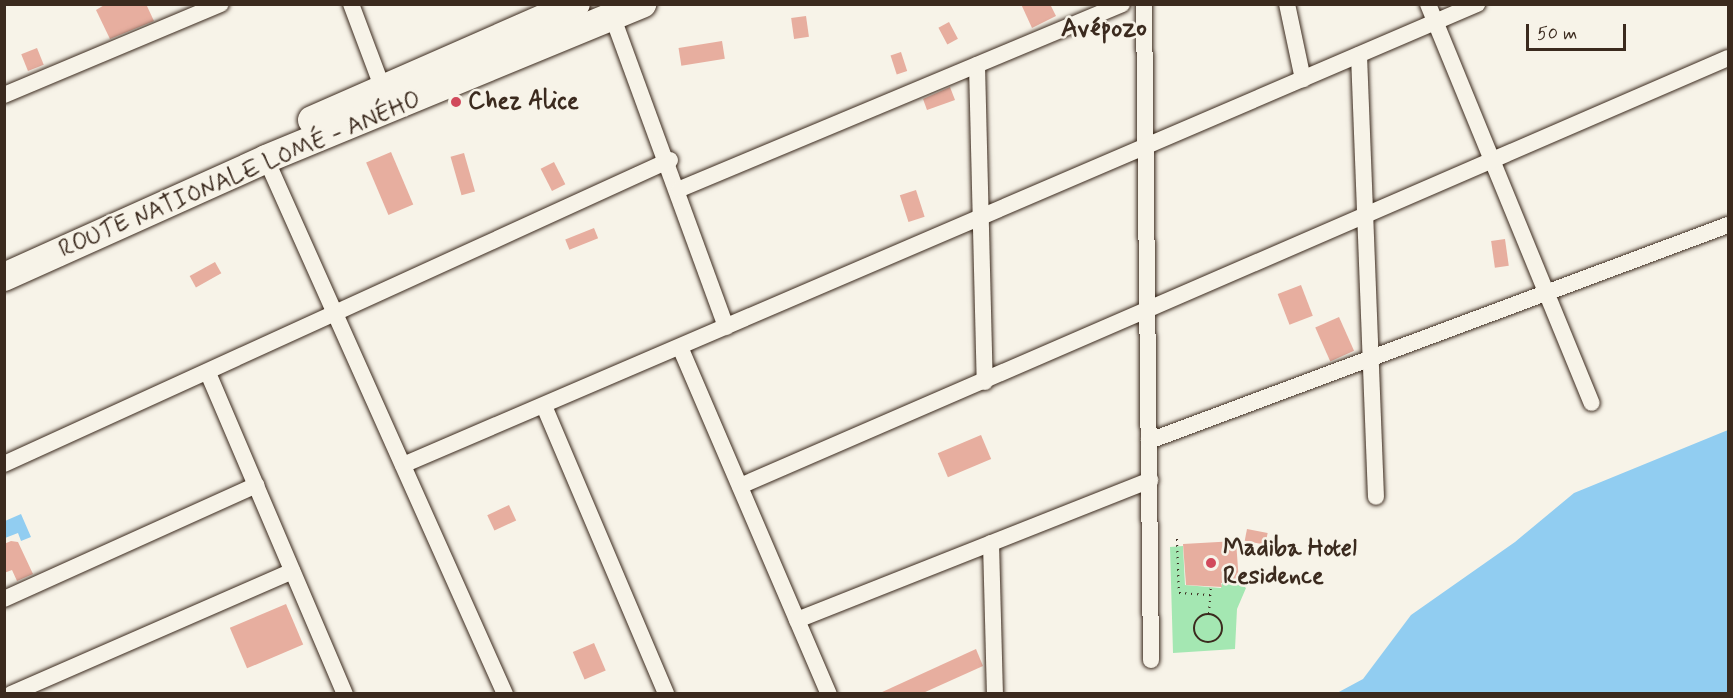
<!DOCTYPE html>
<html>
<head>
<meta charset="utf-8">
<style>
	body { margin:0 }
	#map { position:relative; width:1733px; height:698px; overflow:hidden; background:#f7f3e8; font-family:Mynerve,sans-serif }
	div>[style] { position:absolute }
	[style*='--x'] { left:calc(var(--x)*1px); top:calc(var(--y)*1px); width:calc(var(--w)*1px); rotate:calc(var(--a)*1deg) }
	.green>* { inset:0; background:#a4e7b2 }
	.water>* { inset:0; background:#91cdf1 }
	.building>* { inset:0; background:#e7ae9f; transform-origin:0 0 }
	.path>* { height:2px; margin-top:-1px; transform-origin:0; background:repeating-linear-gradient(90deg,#3b2a1e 0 1.5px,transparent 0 6px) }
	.path>.ring { margin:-1px; padding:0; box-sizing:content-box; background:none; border:2px solid #3b2a1e; border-radius:50% }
	.roads { filter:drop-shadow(0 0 2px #3b2a1e) drop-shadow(0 0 2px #3b2a1e) }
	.street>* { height:16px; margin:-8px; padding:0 8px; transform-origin:8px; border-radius:8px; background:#f7f3e8 }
	.highway>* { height:28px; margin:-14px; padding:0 14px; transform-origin:14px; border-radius:14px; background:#f7f3e8 }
	.dots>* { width:16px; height:16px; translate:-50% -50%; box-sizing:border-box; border:3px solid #f7f3e8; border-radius:50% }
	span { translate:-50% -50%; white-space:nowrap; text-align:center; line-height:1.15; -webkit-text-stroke:5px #f7f3e8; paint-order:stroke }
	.poi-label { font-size:24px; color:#3b2a1e; font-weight:700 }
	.left { translate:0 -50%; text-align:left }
	.street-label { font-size:24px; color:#3b2a1e }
	.neighbourhood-label { font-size:26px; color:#3b2a1e; font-weight:700 }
	.frame { position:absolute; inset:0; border:6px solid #3b2a1e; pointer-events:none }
	.scale { position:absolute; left:1526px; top:24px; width:100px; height:27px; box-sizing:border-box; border:3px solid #3b2a1e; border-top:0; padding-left:8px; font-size:18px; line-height:21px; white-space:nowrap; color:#3b2a1e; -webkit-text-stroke:4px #f7f3e8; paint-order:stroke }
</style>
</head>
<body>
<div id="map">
	<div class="green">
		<i style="clip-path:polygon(1183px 546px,1185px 585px,1221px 588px,1222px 583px,1239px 582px,1246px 588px,1237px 609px,1235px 649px,1173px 653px,1170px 547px)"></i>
	</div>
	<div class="water">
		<i style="clip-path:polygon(1728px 430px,1728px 693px,1337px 693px,1363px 679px,1411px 615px,1515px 542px,1574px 493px)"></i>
		<i style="clip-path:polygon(21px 514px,31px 537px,21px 541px,18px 533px,5px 538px,5px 521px)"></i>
	</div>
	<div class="building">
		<i style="clip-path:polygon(106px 4px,146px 4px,154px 21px,110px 39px,96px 10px)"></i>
		<i style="clip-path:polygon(1021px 4px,1050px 4px,1056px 16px,1032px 28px)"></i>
		<i style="left:806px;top:16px;width:21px;height:15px;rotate:82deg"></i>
		<i style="left:949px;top:22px;width:19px;height:12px;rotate:62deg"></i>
		<i style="left:722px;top:41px;width:18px;height:44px;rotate:81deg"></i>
		<i style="left:37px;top:48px;width:18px;height:17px;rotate:68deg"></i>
		<i style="left:901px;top:52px;width:20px;height:11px;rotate:72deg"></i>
		<i style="clip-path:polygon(950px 87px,955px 100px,927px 110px,923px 99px)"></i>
		<i style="left:391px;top:152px;width:57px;height:27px;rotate:67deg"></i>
		<i style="left:464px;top:153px;width:40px;height:14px;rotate:74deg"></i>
		<i style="left:554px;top:162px;width:25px;height:15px;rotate:63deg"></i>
		<i style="left:916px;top:190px;width:28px;height:17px;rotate:72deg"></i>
		<i style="left:594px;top:228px;width:11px;height:31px;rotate:68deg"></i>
		<i style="left:1505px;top:239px;width:27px;height:14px;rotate:82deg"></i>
		<i style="left:215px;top:262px;width:13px;height:29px;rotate:61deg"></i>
		<i style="left:1301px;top:285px;width:33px;height:25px;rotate:69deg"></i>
		<i style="left:1339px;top:317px;width:37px;height:26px;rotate:66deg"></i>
		<i style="left:981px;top:435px;width:26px;height:47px;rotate:67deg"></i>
		<i style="left:509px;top:505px;width:17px;height:24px;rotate:65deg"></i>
		<i style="left:1247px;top:529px;width:21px;height:12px;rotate:11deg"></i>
		<i style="clip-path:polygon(11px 541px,18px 542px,33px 574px,17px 581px,12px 570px,4px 573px,4px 544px)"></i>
		<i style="clip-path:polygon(1236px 541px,1239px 582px,1221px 583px,1222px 587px,1186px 585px,1183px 544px)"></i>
		<i style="left:286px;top:604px;width:44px;height:61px;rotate:67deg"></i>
		<i style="left:594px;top:643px;width:30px;height:23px;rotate:67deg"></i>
		<i style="clip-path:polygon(976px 649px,983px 666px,923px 693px,880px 693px)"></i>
	</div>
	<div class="path">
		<i style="--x:1177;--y:539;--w:54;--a:87.9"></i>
		<i style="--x:1179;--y:593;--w:32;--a:4"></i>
		<i class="ring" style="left:1194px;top:614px;width:26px;height:26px"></i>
		<i style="--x:1209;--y:614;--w:26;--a:-86"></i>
	</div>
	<div class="roads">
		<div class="street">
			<i style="--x:351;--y:4;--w:91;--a:69.4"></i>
			<i style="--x:1144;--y:4;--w:656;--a:89.39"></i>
			<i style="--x:1287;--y:4;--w:77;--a:78"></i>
			<i style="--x:1428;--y:4;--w:431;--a:67.7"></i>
			<i style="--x:613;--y:18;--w:329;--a:69.9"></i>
			<i style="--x:1359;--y:55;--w:442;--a:87.8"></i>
			<i style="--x:977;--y:65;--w:317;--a:88.6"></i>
			<i style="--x:4;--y:95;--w:235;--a:-22.8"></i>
			<i style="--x:266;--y:159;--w:586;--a:65.93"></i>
			<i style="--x:680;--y:189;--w:479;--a:-22.7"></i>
			<i style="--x:680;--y:347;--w:378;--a:66.8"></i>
			<i style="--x:208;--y:373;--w:349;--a:66.9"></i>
			<i style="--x:544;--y:406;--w:313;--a:67"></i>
			<i style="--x:1149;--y:441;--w:618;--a:-20.46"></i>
			<i style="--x:4;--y:464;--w:732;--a:-24.53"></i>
			<i style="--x:403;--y:465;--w:1169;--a:-23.23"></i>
			<i style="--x:740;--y:486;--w:1077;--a:-23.42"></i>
			<i style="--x:991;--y:543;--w:151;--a:88.5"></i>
			<i style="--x:4;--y:599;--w:277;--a:-24.3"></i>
			<i style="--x:797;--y:620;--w:380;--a:-21.6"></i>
			<i style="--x:11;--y:694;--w:307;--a:-23.6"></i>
		</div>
		<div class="highway">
			<i style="--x:312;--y:120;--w:288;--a:-23.7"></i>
			<i style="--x:4;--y:277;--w:287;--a:-24.2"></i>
			<i style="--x:266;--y:159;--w:407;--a:-22.4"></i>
		</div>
	</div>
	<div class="dots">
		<i style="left:456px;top:102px;background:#d1495b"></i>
		<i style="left:1211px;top:563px;background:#d1495b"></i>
	</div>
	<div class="poi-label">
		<span class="left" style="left:468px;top:102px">Chez Alice</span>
		<span class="left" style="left:1223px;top:563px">Madiba Hotel<br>Residence</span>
	</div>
	<div class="street-label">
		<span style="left:240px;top:175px;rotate:-23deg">ROUTE NATIONALE LOMÉ - ANÉHO</span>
	</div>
	<div class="neighbourhood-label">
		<span style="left:1104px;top:30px">Avépozo</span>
	</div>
	<div class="frame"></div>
	<div class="scale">50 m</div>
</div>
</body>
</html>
